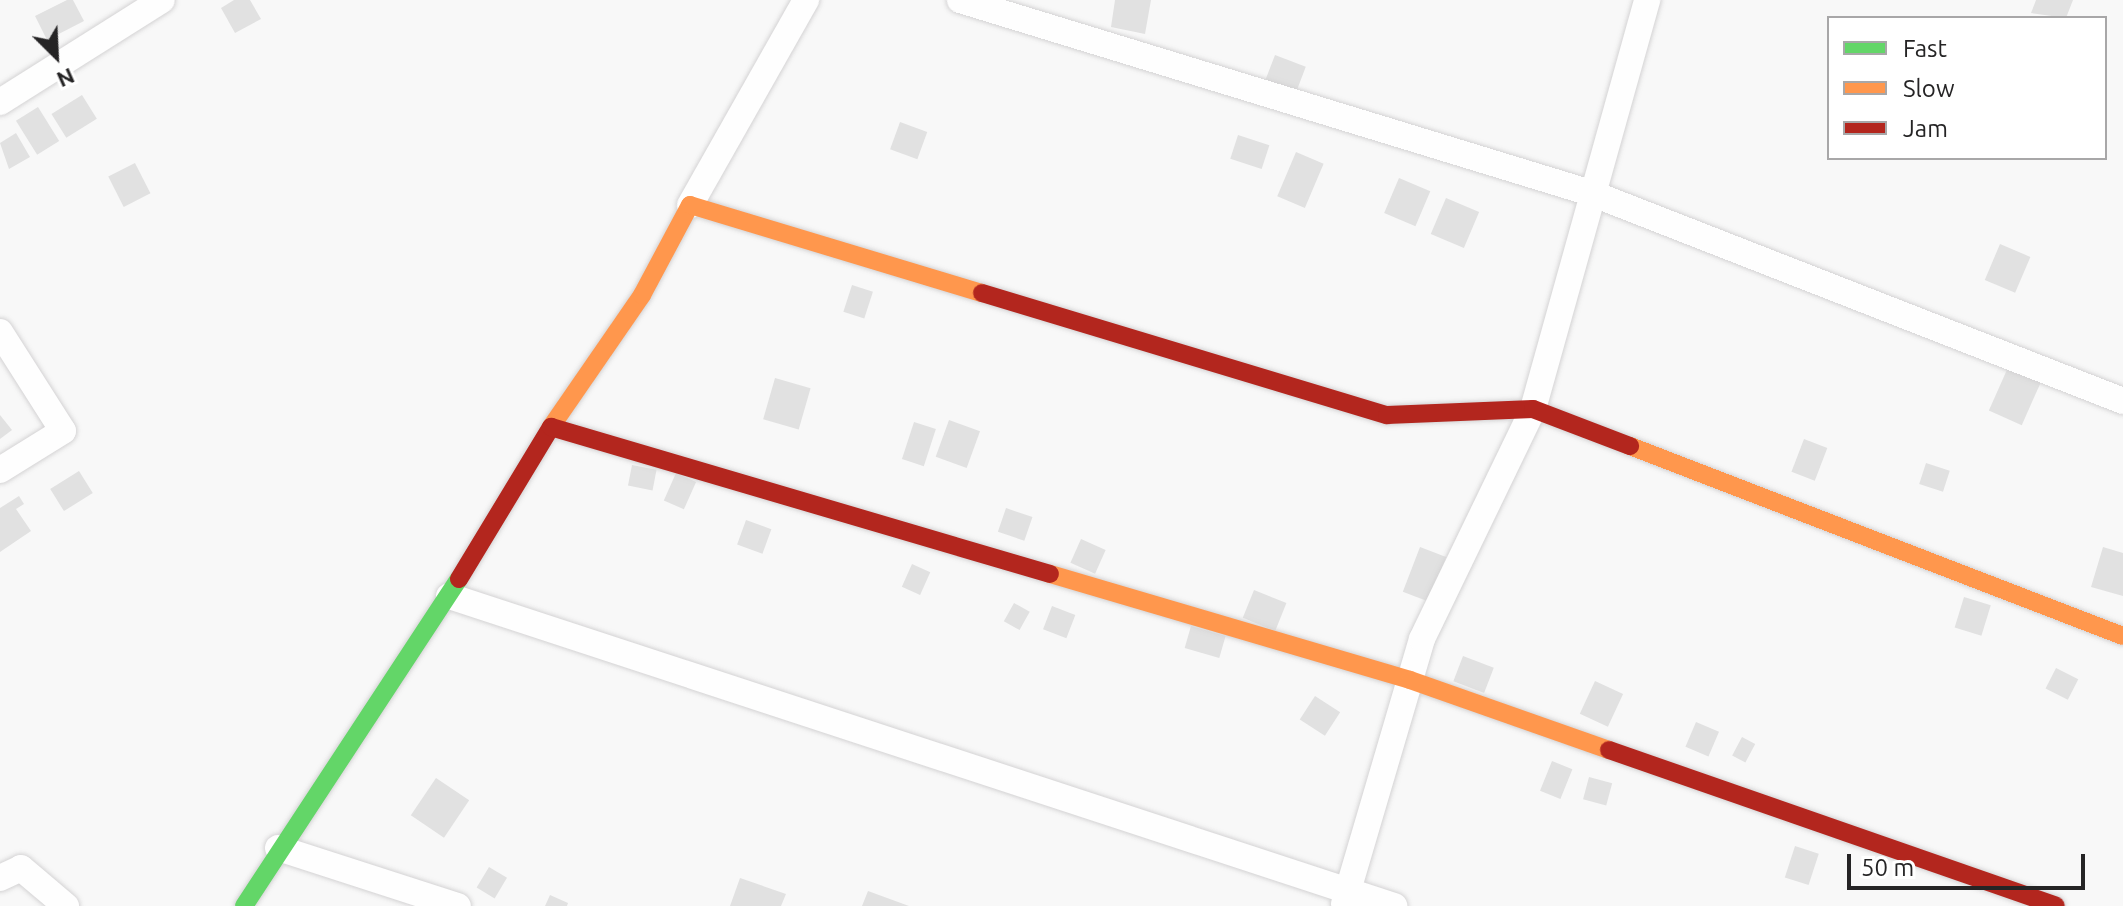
<!DOCTYPE html>
<html>
<head>
<meta charset="utf-8">
<style>
	body { margin:0 }
	#map { position:relative; width:2123px; height:906px; overflow:hidden; background:#f8f8f8; font-family:Ubuntu,sans-serif }
	div>[style] { position:absolute }
	[style*='--x'] { left:calc(var(--x)*1px); top:calc(var(--y)*1px); width:calc(var(--w)*1px); rotate:calc(var(--a)*1deg) }
	.building>* { inset:0; background:#e1e1e1; transform-origin:0 0 }
	.roads { filter:drop-shadow(0 0 2px #d4d3d4) drop-shadow(0 0 2px #d4d3d4) }
	.street>* { height:26px; margin:-13px; padding:0 13px; transform-origin:13px; border-radius:13px; background:#fefefe }
	.fast>* { height:18px; margin:-9px; padding:0 9px; transform-origin:9px; border-radius:9px; background:#63d668 }
	.slow>* { height:18px; margin:-9px; padding:0 9px; transform-origin:9px; border-radius:9px; background:#ff974d }
	.jam>* { height:18px; margin:-9px; padding:0 9px; transform-origin:9px; border-radius:9px; background:#b3261e }
	span { translate:-50% -50%; white-space:nowrap; text-align:center; line-height:1.15; -webkit-text-stroke:7px #fff; paint-order:stroke }
	.legend { position:absolute; left:1827px; top:16px; width:280px; height:144px; box-sizing:border-box; background:#fff; border:2px solid #a8a7a8; margin:0; padding:10px 14px; list-style:none; font-size:24px; color:#252425 }
	.legend li { display:flex; align-items:center; gap:16px; height:40px }
	.legend b { width:40px; border:2px solid #a8a7a8 }
	.north { position:absolute; left:16px; top:16px; width:80px; height:80px; -webkit-text-stroke:6px #fff; paint-order:stroke; rotate:156deg; font-size:22px; font-weight:700; line-height:32px; text-align:center; color:#252425 }
	.north::after { content:''; display:block; margin:auto; width:28px; height:36px; background:#252425; clip-path:polygon(50% 0,100% 100%,50% 72%,0 100%) }
	.scale { position:absolute; left:1847px; top:854px; width:238px; height:36px; box-sizing:border-box; border:4px solid #252425; border-top:0; padding-left:10px; font-size:24px; line-height:28px; white-space:nowrap; color:#252425; -webkit-text-stroke:6px #fff; paint-order:stroke }
</style>
</head>
<body>
<div id="map">
	<div class="building">
		<i style="clip-path:polygon(67px 0,73px 0,84px 21px,47px 40px,35px 16px)"></i>
		<i style="clip-path:polygon(234px 0,250px 0,261px 19px,235px 33px,221px 8px)"></i>
		<i style="clip-path:polygon(1115px 0,1151px 0,1145px 34px,1111px 27px)"></i>
		<i style="clip-path:polygon(2036px 0,2073px 0,2066px 18px,2031px 13px)"></i>
		<i style="left:1275px;top:55px;width:33px;height:29px;rotate:21deg"></i>
		<i style="left:82px;top:95px;width:28px;height:36px;rotate:58deg"></i>
		<i style="left:38px;top:107px;width:40px;height:26px;rotate:58deg"></i>
		<i style="left:900px;top:122px;width:29px;height:29px;rotate:20deg"></i>
		<i style="clip-path:polygon(16px 133px,30px 157px,9px 169px,0 143px)"></i>
		<i style="left:1238px;top:135px;width:33px;height:25px;rotate:18deg"></i>
		<i style="left:1296px;top:152px;width:30px;height:48px;rotate:23deg"></i>
		<i style="left:135px;top:163px;width:34px;height:30px;rotate:63deg"></i>
		<i style="left:1399px;top:178px;width:34px;height:38px;rotate:23deg"></i>
		<i style="left:1446px;top:198px;width:36px;height:39px;rotate:23deg"></i>
		<i style="left:2000px;top:244px;width:33px;height:39px;rotate:23deg"></i>
		<i style="left:852px;top:285px;width:22px;height:28px;rotate:18deg"></i>
		<i style="left:2010px;top:363px;width:36px;height:52px;rotate:24deg"></i>
		<i style="left:775px;top:378px;width:37px;height:43px;rotate:16deg"></i>
		<i style="clip-path:polygon(0 415px,12px 430px,0 439px)"></i>
		<i style="left:949px;top:420px;width:33px;height:39px;rotate:20deg"></i>
		<i style="left:914px;top:422px;width:23px;height:39px;rotate:18deg"></i>
		<i style="left:1804px;top:439px;width:25px;height:35px;rotate:21deg"></i>
		<i style="left:1926px;top:463px;width:25px;height:22px;rotate:18deg"></i>
		<i style="left:632px;top:465px;width:25px;height:21px;rotate:11deg"></i>
		<i style="left:79px;top:471px;width:26px;height:34px;rotate:58deg"></i>
		<i style="left:676px;top:473px;width:22px;height:30px;rotate:24deg"></i>
		<i style="clip-path:polygon(19px 496px,24px 504px,16px 509px,31px 531px,0 552px,0 508px)"></i>
		<i style="left:1006px;top:508px;width:28px;height:25px;rotate:19deg"></i>
		<i style="left:746px;top:520px;width:27px;height:26px;rotate:20deg"></i>
		<i style="left:1081px;top:539px;width:27px;height:26px;rotate:24deg"></i>
		<i style="left:1420px;top:547px;width:28px;height:48px;rotate:21deg"></i>
		<i style="clip-path:polygon(2103px 547px,2123px 553px,2123px 596px,2091px 587px)"></i>
		<i style="left:912px;top:564px;width:20px;height:25px;rotate:24deg"></i>
		<i style="left:1254px;top:590px;width:35px;height:30px;rotate:22deg"></i>
		<i style="left:1964px;top:597px;width:28px;height:32px;rotate:17deg"></i>
		<i style="left:1014px;top:603px;width:18px;height:21px;rotate:29deg"></i>
		<i style="left:1052px;top:606px;width:25px;height:25px;rotate:21deg"></i>
		<i style="left:1191px;top:626px;width:36px;height:23px;rotate:16deg"></i>
		<i style="left:1463px;top:656px;width:33px;height:27px;rotate:21deg"></i>
		<i style="left:2056px;top:668px;width:25px;height:23px;rotate:27deg"></i>
		<i style="left:1595px;top:681px;width:31px;height:36px;rotate:25deg"></i>
		<i style="left:1315px;top:696px;width:30px;height:28px;rotate:33deg"></i>
		<i style="left:1696px;top:722px;width:25px;height:27px;rotate:23deg"></i>
		<i style="left:1742px;top:737px;width:15px;height:21px;rotate:28deg"></i>
		<i style="left:1552px;top:761px;width:22px;height:32px;rotate:22deg"></i>
		<i style="left:1589px;top:777px;width:24px;height:23px;rotate:15deg"></i>
		<i style="left:436px;top:778px;width:40px;height:45px;rotate:34deg"></i>
		<i style="left:1795px;top:846px;width:25px;height:33px;rotate:18deg"></i>
		<i style="left:489px;top:867px;width:21px;height:24px;rotate:31deg"></i>
		<i style="clip-path:polygon(740px 878px,786px 894px,781px 906px,730px 906px)"></i>
		<i style="clip-path:polygon(868px 891px,909px 906px,862px 906px)"></i>
		<i style="clip-path:polygon(550px 895px,568px 903px,567px 906px,545px 906px)"></i>
	</div>
	<div class="roads">
		<div class="street">
			<i style="--x:960;--y:0;--w:660;--a:17.01"></i>
			<i style="--x:1591;--y:193;--w:571;--a:21.35"></i>
			<i style="--x:0;--y:102;--w:191;--a:-32.2"></i>
			<i style="--x:690;--y:205;--w:236;--a:-60.5"></i>
			<i style="--x:0;--y:332;--w:117;--a:57.5"></i>
			<i style="--x:63;--y:431;--w:74;--a:148.2"></i>
			<i style="--x:449;--y:596;--w:995;--a:18.16"></i>
			<i style="--x:278;--y:848;--w:189;--a:17.9"></i>
			<i style="--x:0;--y:878;--w:23;--a:-25"></i>
			<i style="--x:21;--y:868;--w:59;--a:40.2"></i>
			<i style="--x:1344;--y:904;--w:276;--a:-73.6"></i>
			<i style="--x:1422;--y:639;--w:255;--a:-64.2"></i>
			<i style="--x:1533;--y:409;--w:425;--a:-74.4"></i>
		</div>
		<div class="fast">
			<i style="--x:244;--y:906;--w:391;--a:-56.7"></i>
		</div>
		<div class="slow">
			<i style="--x:551;--y:427;--w:160;--a:-55.4"></i>
			<i style="--x:642;--y:295;--w:102;--a:-61.9"></i>
			<i style="--x:690;--y:205;--w:305;--a:16.8"></i>
			<i style="--x:1630;--y:446;--w:528;--a:21.08"></i>
			<i style="--x:1050;--y:574;--w:375;--a:16.4"></i>
			<i style="--x:1410;--y:680;--w:211;--a:19.4"></i>
		</div>
		<div class="jam">
			<i style="--x:982;--y:293;--w:423;--a:16.8"></i>
			<i style="--x:1387;--y:415;--w:146;--a:-2.4"></i>
			<i style="--x:1533;--y:409;--w:104;--a:20.9"></i>
			<i style="--x:459;--y:579;--w:178;--a:-58.8"></i>
			<i style="--x:551;--y:427;--w:520;--a:16.41"></i>
			<i style="--x:1609;--y:750;--w:473;--a:19.2"></i>
		</div>
	</div>
	<ul class="legend">
	<li><b style="height:10px;background:#63d668"></b>Fast</li>
	<li><b style="height:10px;background:#ff974d"></b>Slow</li>
	<li><b style="height:10px;background:#b3261e"></b>Jam</li>
	</ul>
	<div class="north">N</div>
	<div class="scale">50 m</div>
</div>
</body>
</html>
